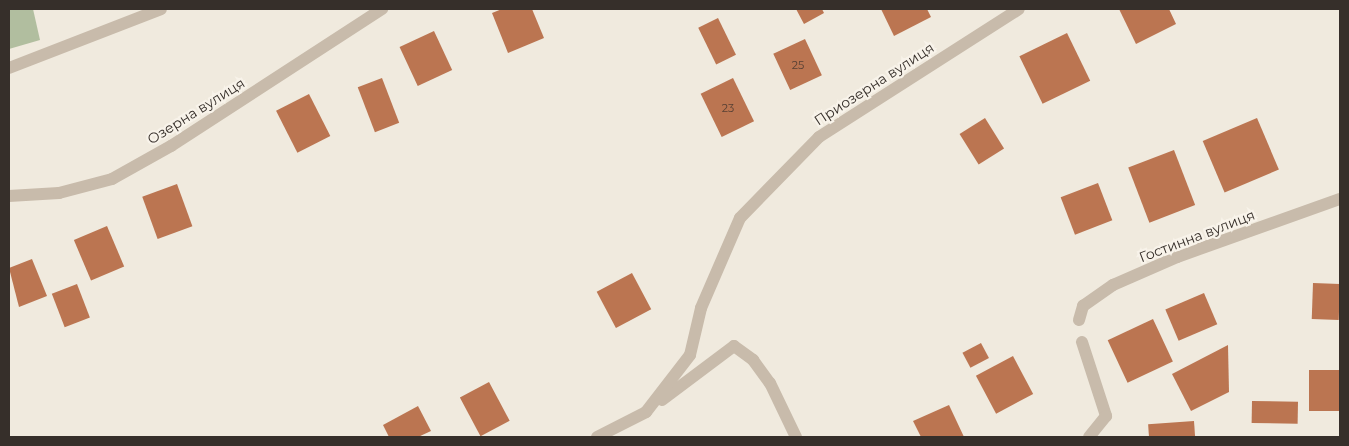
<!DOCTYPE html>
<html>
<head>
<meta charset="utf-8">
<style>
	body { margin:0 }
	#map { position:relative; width:1349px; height:446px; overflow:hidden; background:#f0eade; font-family:Montserrat,sans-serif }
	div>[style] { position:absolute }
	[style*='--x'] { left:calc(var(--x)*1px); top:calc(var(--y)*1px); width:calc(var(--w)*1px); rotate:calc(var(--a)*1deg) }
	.green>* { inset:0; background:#b1be9f }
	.building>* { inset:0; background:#bb7551; transform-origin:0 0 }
	.street>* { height:12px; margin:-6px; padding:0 6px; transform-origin:6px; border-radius:6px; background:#c8bbab }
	span { translate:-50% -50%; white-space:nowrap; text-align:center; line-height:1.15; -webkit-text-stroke:4.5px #f8f3ea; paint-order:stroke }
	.number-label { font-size:11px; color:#574034 }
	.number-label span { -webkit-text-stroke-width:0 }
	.street-label { font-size:14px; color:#362f2a }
	.frame { position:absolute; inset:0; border:10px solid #362f2a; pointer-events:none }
</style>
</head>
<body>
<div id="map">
	<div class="green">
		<i style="clip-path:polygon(9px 9px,33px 9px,40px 40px,9px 49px)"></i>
	</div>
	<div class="building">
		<i style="clip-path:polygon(502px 9px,532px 9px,544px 38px,508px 53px,492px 13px)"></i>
		<i style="clip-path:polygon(796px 9px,822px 9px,824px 13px,804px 24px)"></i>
		<i style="clip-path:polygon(881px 9px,927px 9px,931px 17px,894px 36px)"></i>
		<i style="clip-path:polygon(1119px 9px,1169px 9px,1176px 24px,1136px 44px)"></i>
		<i style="left:718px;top:18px;width:41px;height:22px;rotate:64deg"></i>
		<i style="left:434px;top:31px;width:43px;height:38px;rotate:65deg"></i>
		<i style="left:1067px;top:33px;width:53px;height:53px;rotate:64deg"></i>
		<i style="left:805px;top:39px;width:40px;height:35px;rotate:65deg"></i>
		<i style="left:382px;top:78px;width:48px;height:26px;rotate:69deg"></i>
		<i style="left:733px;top:78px;width:48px;height:36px;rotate:64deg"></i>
		<i style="left:309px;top:94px;width:47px;height:37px;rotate:63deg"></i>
		<i style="left:985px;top:118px;width:36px;height:30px;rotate:58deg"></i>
		<i style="left:1257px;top:118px;width:56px;height:59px;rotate:67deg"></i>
		<i style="left:1174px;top:150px;width:59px;height:49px;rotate:69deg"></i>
		<i style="left:1098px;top:183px;width:40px;height:40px;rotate:69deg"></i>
		<i style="left:177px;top:184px;width:45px;height:37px;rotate:70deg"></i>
		<i style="left:107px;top:226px;width:44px;height:36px;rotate:67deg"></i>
		<i style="clip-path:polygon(32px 259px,47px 296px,19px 307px,9px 268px)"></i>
		<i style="left:632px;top:273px;width:41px;height:40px;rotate:62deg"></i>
		<i style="left:1313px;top:283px;width:27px;height:36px;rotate:2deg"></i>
		<i style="left:77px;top:284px;width:36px;height:27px;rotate:69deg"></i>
		<i style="left:1204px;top:293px;width:34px;height:42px;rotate:67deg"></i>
		<i style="left:1153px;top:319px;width:47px;height:50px;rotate:65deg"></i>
		<i style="left:981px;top:343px;width:17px;height:21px;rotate:62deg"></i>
		<i style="clip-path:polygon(1228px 345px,1229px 392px,1191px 411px,1172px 374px)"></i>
		<i style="left:1013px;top:356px;width:43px;height:42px;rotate:62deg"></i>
		<i style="left:1309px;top:370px;width:31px;height:41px"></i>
		<i style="left:489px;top:382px;width:44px;height:33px;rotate:62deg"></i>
		<i style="left:1252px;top:401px;width:46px;height:22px;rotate:1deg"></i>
		<i style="clip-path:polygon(949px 405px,964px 437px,921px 437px,913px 421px)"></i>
		<i style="clip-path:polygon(418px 406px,431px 431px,418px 437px,389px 437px,383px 425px)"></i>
		<i style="left:1194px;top:421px;width:16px;height:46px;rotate:86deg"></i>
	</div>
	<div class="street">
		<i style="--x:9;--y:68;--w:163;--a:-21.2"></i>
		<i style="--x:9;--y:196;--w:50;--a:-3.4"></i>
		<i style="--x:59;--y:193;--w:55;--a:-14.8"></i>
		<i style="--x:112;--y:179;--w:68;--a:-29.2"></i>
		<i style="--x:171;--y:146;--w:252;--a:-33"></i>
		<i style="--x:1079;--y:320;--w:15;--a:-74"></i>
		<i style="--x:1083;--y:306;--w:37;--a:-35"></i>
		<i style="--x:1113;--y:285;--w:70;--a:-23.6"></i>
		<i style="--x:1177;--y:257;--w:173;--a:-19.6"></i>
		<i style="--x:1082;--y:342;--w:78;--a:72"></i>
		<i style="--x:1106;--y:416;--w:27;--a:129"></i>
		<i style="--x:662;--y:400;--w:90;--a:-36.9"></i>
		<i style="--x:734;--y:346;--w:24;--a:36"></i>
		<i style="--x:753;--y:360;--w:29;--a:54"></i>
		<i style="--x:770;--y:383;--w:60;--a:64.3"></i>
		<i style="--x:597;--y:437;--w:55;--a:-27"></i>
		<i style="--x:646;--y:412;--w:72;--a:-52.3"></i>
		<i style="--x:690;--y:355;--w:48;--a:-76.8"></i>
		<i style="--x:701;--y:308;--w:98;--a:-66.6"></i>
		<i style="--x:740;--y:218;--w:113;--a:-45.7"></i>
		<i style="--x:819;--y:137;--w:237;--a:-32.6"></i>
	</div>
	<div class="number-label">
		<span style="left:798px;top:65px">25</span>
		<span style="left:728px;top:108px">23</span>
	</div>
	<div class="street-label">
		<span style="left:874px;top:84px;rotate:-33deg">Приозерна вулиця</span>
		<span style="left:196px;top:111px;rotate:-32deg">Озерна вулиця</span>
		<span style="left:1197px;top:236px;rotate:-21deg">Гостинна вулиця</span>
	</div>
	<div class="frame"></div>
</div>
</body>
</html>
